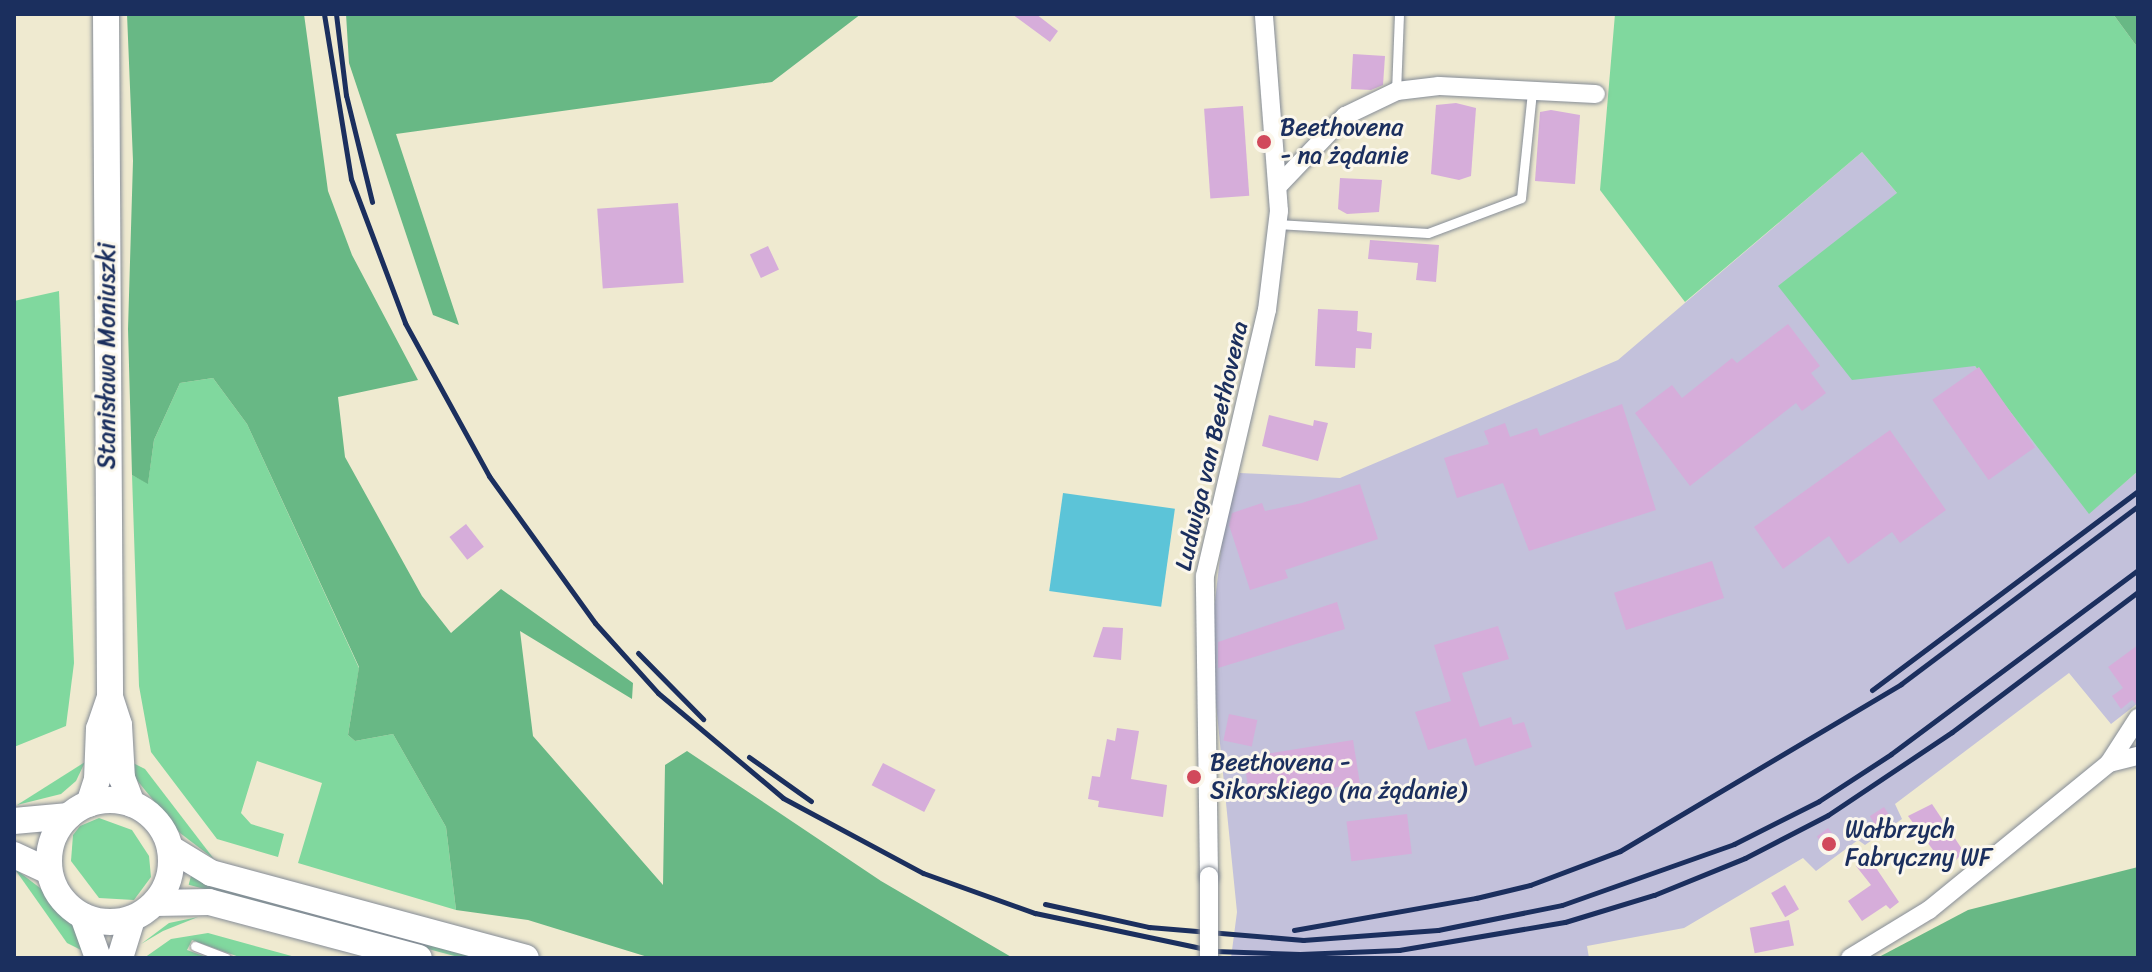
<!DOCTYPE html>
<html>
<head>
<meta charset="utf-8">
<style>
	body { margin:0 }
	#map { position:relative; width:2152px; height:972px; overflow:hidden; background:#efead0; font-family:Sriracha,sans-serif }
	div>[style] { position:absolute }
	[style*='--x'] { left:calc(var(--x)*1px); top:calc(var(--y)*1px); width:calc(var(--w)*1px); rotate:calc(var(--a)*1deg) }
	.industrial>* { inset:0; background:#c3c1db }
	.green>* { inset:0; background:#80d89e; transform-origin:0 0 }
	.forest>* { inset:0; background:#68b885 }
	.water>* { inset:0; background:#5cc4d8; transform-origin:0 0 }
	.building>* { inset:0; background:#d6adda; transform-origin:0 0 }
	.roads { filter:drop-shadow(0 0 2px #858c97) drop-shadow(0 0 2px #858c97) }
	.lane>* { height:9px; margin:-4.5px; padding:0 4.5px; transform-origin:4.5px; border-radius:4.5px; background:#fff }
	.street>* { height:18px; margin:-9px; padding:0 9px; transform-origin:9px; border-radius:9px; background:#fff }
	.secondary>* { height:26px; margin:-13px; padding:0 13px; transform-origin:13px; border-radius:13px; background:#fff }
	.secondary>.ring { margin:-13px; padding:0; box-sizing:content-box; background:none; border:26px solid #fff; border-radius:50% }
	.rail>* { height:5px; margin:-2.5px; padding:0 2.5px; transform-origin:2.5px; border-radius:2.5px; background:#1b2f5e }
	.bridges { filter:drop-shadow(0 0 2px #858c97) drop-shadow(0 0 2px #858c97) }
	.street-bridge>* { height:18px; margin:-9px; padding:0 9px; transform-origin:9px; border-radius:9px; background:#fff }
	.dots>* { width:22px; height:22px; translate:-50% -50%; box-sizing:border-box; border:4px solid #fbf7ec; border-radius:50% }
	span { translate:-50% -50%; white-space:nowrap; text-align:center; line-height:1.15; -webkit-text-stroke:6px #fbf7ec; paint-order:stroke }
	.poi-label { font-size:24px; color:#1b2f5e }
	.left { translate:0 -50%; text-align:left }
	.street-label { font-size:24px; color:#1b2f5e }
	.frame { position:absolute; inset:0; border:16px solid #1b2f5e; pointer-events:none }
</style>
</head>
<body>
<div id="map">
	<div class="industrial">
		<i style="clip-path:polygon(1862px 152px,1897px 193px,1975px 366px,2089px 513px,2138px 471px,2138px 703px,2111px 724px,2069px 673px,1895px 804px,1902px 819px,1865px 845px,1858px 840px,1816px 871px,1803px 858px,1684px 928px,1587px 946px,1589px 958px,1231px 958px,1237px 912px,1210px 644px,1225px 515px,1240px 473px,1340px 478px,1618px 360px)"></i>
	</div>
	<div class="green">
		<i style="clip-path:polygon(1615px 14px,2113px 14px,2138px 48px,2138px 471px,2089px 514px,1975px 366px,1852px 380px,1778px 286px,1897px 193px,1862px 152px,1685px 302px,1600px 190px)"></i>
		<i style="clip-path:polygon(59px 291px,74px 663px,66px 726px,14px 747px,14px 301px)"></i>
		<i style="clip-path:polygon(213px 378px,247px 424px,359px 668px,348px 735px,355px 741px,393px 734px,446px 827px,456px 910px,298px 863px,322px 783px,257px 761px,241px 813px,251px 824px,284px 834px,278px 857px,217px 839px,151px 752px,139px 686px,132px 475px,148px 483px,154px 440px,180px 383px)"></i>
		<i style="clip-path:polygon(85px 762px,76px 781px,61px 794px,17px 805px)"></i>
		<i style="clip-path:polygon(131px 762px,145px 769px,214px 859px,180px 833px,136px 779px)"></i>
		<i style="clip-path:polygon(99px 818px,132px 830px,149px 856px,151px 877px,134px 900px,99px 898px,71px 861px,73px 835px,80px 826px)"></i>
		<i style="clip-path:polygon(14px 868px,44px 891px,77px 929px,89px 954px,67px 943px)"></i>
		<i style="left:191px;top:876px;width:308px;height:9px;rotate:15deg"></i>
		<i style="clip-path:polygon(198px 917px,163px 931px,141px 944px,169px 923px)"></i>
		<i style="clip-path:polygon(208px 933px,299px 958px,242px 958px,192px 940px,187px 950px,209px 958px,144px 958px,171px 939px)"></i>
	</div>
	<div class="forest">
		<i style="clip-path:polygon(127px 14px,304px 14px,328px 191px,352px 255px,418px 380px,338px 397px,345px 457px,422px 596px,451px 633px,501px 589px,633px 683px,632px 699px,520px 631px,533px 736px,663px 885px,665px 765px,687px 751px,881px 881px,1013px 958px,651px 958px,528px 920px,456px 910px,446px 827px,393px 734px,355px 741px,348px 735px,359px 667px,247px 424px,213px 378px,180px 383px,154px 440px,148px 484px,132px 475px,128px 329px,133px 161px)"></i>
		<i style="clip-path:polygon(346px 14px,861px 14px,772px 82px,396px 134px,459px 325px,433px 315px,349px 63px)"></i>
		<i style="clip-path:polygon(2113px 14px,2138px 14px,2138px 48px)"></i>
		<i style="clip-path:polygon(2138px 867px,2138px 958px,1877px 958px,1968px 910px)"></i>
	</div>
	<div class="water">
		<i style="left:1063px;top:493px;width:113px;height:99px;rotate:8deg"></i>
	</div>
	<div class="building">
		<i style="clip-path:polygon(1012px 14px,1036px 14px,1058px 31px,1050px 42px)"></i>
		<i style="clip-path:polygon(1353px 54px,1385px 56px,1383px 85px,1371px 90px,1351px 89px)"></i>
		<i style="clip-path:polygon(1456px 103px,1476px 108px,1471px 176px,1459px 180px,1431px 174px,1436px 105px)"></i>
		<i style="left:1243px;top:106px;width:90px;height:39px;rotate:86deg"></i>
		<i style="clip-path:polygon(1551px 110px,1580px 115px,1575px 184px,1535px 181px,1540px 112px)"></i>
		<i style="clip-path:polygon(1340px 178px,1382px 180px,1379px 212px,1347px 214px,1338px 209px)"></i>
		<i style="left:678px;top:203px;width:80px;height:81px;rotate:86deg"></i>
		<i style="clip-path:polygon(1370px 240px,1439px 245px,1436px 282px,1416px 280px,1418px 263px,1368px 259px)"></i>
		<i style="left:768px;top:246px;width:26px;height:20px;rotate:65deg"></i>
		<i style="clip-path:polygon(1318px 309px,1358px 311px,1357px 331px,1372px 333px,1371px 349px,1356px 348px,1355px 368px,1315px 366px)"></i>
		<i style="clip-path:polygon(1788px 324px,1820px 366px,1811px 373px,1826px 393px,1802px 411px,1796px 403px,1690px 486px,1635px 413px,1672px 385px,1682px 398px,1732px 358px,1737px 363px)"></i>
		<i style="left:1979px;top:367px;width:98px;height:57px;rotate:55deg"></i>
		<i style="clip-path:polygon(1622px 404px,1656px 510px,1529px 551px,1503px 483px,1457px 498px,1444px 458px,1489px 444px,1484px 431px,1505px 423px,1510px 437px,1537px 428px,1540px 436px)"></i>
		<i style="clip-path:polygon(1269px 415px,1313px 426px,1314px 420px,1328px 423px,1318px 461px,1262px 446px)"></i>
		<i style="clip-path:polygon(1890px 430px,1946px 510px,1900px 543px,1892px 532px,1848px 564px,1829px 536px,1783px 569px,1754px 527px)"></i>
		<i style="clip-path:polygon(1360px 484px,1378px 539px,1285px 570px,1288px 578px,1250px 590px,1229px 525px,1232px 513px,1262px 503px,1265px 511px,1302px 503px)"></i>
		<i style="left:466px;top:524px;width:29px;height:21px;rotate:52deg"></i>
		<i style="left:1712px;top:561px;width:39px;height:103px;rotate:72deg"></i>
		<i style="clip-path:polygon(1337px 602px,1345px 629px,1218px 668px,1218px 642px)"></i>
		<i style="clip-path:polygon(1498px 626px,1509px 659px,1462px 673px,1480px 727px,1511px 717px,1513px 725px,1524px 722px,1532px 747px,1475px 766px,1466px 738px,1428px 750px,1415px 712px,1451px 701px,1434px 645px)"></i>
		<i style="clip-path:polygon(1103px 627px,1123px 628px,1121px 660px,1093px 657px)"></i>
		<i style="clip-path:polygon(2138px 645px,2138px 706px,2132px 700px,2121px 709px,2112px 696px,2123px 688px,2108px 667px)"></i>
		<i style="left:1229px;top:714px;width:29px;height:27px;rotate:12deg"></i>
		<i style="clip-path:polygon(1117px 728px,1139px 731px,1131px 779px,1167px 785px,1163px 817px,1098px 807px,1099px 801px,1088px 799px,1092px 776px,1100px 777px,1107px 739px,1115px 741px)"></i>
		<i style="left:1353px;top:740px;width:44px;height:111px;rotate:81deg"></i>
		<i style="left:883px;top:763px;width:59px;height:25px;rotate:27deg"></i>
		<i style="clip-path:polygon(1932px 804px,1964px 852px,1947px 869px,1908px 816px)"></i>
		<i style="left:1884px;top:807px;width:17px;height:17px;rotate:57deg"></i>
		<i style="left:1407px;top:814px;width:40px;height:61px;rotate:83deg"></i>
		<i style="left:1828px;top:828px;width:20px;height:14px;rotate:53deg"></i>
		<i style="clip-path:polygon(1868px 856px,1899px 902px,1890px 909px,1886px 905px,1862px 921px,1848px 901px,1871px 885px,1856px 866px)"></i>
		<i style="left:1785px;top:885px;width:28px;height:16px;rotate:60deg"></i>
		<i style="left:1789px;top:920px;width:26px;height:40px;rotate:79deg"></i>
	</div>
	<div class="roads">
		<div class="lane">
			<i style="--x:1396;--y:92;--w:78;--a:-87.8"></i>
			<i style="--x:1277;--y:224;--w:151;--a:3.4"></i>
			<i style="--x:1428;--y:233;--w:99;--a:-20.6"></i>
			<i style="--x:1521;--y:198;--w:108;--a:-84.1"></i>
			<i style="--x:195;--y:946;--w:33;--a:21"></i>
		</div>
		<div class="street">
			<i style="--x:1278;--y:186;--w:97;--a:-46.3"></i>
			<i style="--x:1345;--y:116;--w:58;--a:-25.7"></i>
			<i style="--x:1397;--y:91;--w:42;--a:-6.8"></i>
			<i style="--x:1439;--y:86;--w:157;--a:2.9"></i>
			<i style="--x:2109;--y:763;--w:54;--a:-57.2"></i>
			<i style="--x:1209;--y:876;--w:300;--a:-90.8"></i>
			<i style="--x:1205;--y:576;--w:273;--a:-76.9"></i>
			<i style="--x:1267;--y:310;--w:100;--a:-83.1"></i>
			<i style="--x:1279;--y:211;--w:198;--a:-94.4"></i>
			<i style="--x:1850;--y:958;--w:92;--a:-31.3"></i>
			<i style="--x:1929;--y:910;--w:232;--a:-39.2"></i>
			<i style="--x:2109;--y:763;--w:30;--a:-14"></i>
		</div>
		<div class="secondary">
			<i style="--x:106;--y:14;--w:683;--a:89.66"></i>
			<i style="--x:110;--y:697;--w:29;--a:72"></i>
			<i style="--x:119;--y:725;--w:53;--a:86.8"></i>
			<i style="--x:122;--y:778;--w:28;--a:69"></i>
			<i class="ring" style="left:49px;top:800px;width:96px;height:96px"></i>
			<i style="--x:89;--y:804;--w:25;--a:-72"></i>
			<i style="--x:97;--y:780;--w:51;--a:-87.8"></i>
			<i style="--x:99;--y:729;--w:34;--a:-71"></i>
			<i style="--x:14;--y:821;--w:55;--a:-5.2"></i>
			<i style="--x:170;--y:848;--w:48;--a:31.4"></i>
			<i style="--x:211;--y:873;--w:326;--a:15.1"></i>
			<i style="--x:14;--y:855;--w:38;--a:25"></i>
			<i style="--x:155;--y:903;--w:54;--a:-1.1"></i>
			<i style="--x:209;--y:902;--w:217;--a:14.9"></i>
			<i style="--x:83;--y:916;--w:45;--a:70.3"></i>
			<i style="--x:120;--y:958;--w:41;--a:-72.9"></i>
		</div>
	</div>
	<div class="rail">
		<i style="--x:324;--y:14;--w:167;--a:80.7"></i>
		<i style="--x:351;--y:179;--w:154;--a:69.4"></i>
		<i style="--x:405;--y:323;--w:175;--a:61.2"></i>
		<i style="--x:489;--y:476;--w:181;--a:54.2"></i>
		<i style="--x:595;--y:623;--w:94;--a:48"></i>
		<i style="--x:658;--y:693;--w:163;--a:40"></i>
		<i style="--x:783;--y:798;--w:159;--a:28.2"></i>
		<i style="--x:923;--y:873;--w:119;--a:19.7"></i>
		<i style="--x:1035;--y:913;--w:184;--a:11.9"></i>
		<i style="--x:1215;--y:951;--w:85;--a:2"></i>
		<i style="--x:1300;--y:954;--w:99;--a:-2.3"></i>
		<i style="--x:1399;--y:950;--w:168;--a:-9.6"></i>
		<i style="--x:1565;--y:922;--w:93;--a:-16.9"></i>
		<i style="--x:1654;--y:895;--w:98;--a:-22.1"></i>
		<i style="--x:1745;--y:858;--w:93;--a:-27.4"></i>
		<i style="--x:1828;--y:815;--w:149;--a:-33.8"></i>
		<i style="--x:1952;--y:732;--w:233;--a:-37"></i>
		<i style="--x:336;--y:14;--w:82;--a:83"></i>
		<i style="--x:346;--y:95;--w:110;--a:76.3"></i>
		<i style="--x:638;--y:653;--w:93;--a:45.4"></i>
		<i style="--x:1872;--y:690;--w:332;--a:-36.8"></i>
		<i style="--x:749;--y:757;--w:76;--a:35.4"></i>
		<i style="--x:1045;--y:904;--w:107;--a:12.5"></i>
		<i style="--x:1149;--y:927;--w:155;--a:4.8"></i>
		<i style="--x:1303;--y:940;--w:135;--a:-4.2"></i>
		<i style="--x:1438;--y:930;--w:126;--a:-11.4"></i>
		<i style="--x:1562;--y:905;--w:182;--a:-19.5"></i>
		<i style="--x:1734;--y:844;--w:95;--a:-26.8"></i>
		<i style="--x:1819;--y:801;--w:86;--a:-33.1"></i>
		<i style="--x:1891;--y:754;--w:308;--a:-36.7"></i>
		<i style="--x:1294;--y:930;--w:185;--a:-10"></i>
		<i style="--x:1476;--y:898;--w:56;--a:-13.5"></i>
		<i style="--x:1530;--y:885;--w:96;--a:-20.7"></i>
		<i style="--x:1620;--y:851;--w:327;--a:-30.7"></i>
		<i style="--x:1901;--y:684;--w:296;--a:-36.9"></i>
	</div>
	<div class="bridges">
		<div class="street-bridge">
			<i style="--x:1209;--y:876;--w:82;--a:90"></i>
		</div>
	</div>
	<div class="dots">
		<i style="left:1264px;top:142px;background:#d1495b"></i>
		<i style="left:1194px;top:777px;background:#d1495b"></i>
		<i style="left:1829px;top:844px;background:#d1495b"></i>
	</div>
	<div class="poi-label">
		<span class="left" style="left:1280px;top:142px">Beethovena<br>- na żądanie</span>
		<span class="left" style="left:1210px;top:777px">Beethovena -<br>Sikorskiego (na żądanie)</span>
		<span class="left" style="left:1845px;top:844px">Wałbrzych<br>Fabryczny WF</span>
	</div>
	<div class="street-label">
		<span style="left:107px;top:356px;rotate:-90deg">Stanisława Moniuszki</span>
		<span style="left:1212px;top:446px;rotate:-77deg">Ludwiga van Beethovena</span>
	</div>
	<div class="frame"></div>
</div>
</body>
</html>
